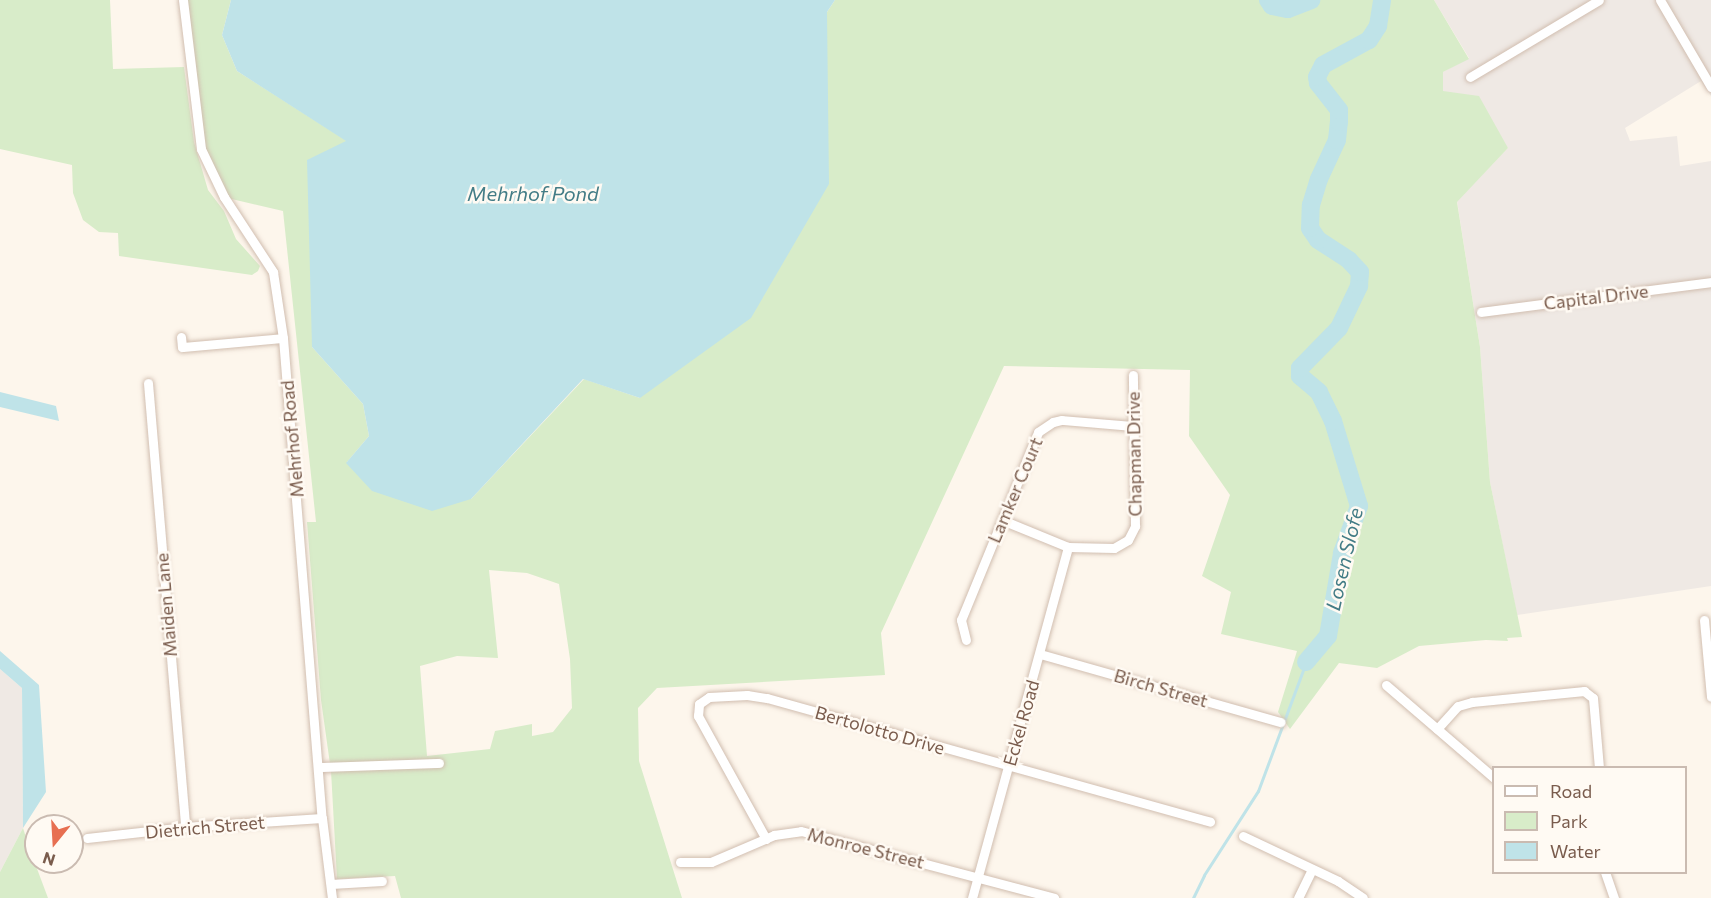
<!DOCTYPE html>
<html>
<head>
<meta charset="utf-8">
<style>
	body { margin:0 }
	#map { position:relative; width:1711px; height:898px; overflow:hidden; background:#fdf6ec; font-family:Commissioner,sans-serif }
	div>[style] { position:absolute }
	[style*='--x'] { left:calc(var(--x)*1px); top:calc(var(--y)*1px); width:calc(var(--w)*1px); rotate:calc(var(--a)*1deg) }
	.industrial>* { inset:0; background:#efe9e4 }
	.green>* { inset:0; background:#d8ecc9 }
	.water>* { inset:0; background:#bfe3e8 }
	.stream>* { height:3px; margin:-1.5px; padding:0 1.5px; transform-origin:1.5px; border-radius:1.5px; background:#bfe3e8 }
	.river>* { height:18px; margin:-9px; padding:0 9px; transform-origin:9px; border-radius:9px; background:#bfe3e8 }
	.roads { filter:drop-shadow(0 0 2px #d1beb0) drop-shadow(0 0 2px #d1beb0) }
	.street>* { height:9px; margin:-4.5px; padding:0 4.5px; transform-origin:4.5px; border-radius:4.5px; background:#fff }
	span { translate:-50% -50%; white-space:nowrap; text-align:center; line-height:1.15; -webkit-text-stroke:5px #fffaf3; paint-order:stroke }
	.street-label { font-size:18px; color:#7a5c4d }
	.water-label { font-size:20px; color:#437c86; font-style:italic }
	.legend { position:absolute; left:1492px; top:766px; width:195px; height:108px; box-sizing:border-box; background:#fffaf3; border:2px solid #cabbb1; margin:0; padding:8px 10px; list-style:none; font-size:18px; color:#7a5c4d }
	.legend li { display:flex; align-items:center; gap:12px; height:30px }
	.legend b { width:30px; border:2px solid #cabbb1 }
	.north { position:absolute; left:24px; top:814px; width:60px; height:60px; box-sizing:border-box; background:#fffaf3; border:2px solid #cabbb1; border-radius:50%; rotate:198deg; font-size:16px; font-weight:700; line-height:24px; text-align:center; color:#7a5c4d }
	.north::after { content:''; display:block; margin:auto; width:21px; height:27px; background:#e76f51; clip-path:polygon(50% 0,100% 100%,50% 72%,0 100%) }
</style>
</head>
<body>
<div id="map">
	<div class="industrial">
		<i style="clip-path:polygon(1434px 0,1711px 0,1711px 96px,1701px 81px,1625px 128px,1630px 141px,1677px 136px,1680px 166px,1711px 161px,1711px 586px,1517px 615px,1490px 482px,1480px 347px,1457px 201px,1508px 148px,1442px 91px,1443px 72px,1469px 58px)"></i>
		<i style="clip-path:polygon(0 669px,22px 688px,23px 828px,0 872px)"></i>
	</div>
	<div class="green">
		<i style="clip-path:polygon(0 0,110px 0,113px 69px,184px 67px,194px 142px,208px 190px,224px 211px,236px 239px,260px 266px,258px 271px,252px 275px,119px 256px,118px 233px,99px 232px,83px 220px,73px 193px,72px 165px,0 149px)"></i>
		<i style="clip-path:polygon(evenodd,183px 0,231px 0,222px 35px,237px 71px,347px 141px,312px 347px,363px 404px,369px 436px,347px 462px,471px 499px,584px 379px,640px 398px,827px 12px,835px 0,1434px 0,1469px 59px,1443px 72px,1443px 91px,1479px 96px,1508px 148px,1457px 202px,1480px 347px,1490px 482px,1522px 637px,1507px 638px,1508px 641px,1486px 640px,1419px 646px,1377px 668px,1339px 663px,1290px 729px,1278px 712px,1297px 651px,1221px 634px,1231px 592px,1202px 576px,1230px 495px,1189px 436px,1190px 370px,1004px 366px,881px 633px,885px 675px,657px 688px,638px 708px,639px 761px,682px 898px,401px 898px,395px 876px,337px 879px,331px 771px,321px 700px,307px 522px,316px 522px,283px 211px,223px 197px,201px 149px,183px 0,489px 570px,527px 573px,559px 584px,570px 659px,572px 708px,553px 732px,532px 736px,532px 724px,495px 731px,490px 749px,427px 756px,420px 666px,457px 656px,498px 658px,489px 570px)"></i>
		<i style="clip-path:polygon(23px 828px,30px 850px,48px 898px,0 898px,0 872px)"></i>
	</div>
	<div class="water">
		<i style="clip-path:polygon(231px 0,835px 0,827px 12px,829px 184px,751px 318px,640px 398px,583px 379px,471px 499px,432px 511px,372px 491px,346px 463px,369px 436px,363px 404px,312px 347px,307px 160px,346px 141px,237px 71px,222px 35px)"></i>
		<i style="clip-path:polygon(0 392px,56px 406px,59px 421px,0 407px)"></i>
		<i style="clip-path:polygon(0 651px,39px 685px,46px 792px,23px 828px,22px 688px,0 669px)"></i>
	</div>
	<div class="stream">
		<i style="--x:1193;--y:898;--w:25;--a:-64"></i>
		<i style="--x:1204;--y:875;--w:100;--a:-57.3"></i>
		<i style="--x:1258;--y:791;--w:138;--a:-69.6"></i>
	</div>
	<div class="river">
		<i style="--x:1268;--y:0;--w:7;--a:56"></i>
		<i style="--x:1272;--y:6;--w:16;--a:11"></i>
		<i style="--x:1288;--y:9;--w:25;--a:-21"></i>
		<i style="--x:1306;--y:662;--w:34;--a:-50"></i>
		<i style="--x:1328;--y:636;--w:84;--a:-80.4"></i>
		<i style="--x:1342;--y:553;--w:50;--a:-70.1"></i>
		<i style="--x:1359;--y:506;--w:89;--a:-107"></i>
		<i style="--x:1333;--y:421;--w:32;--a:-116"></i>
		<i style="--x:1319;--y:392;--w:25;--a:-140"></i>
		<i style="--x:1300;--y:376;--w:8;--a:-90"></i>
		<i style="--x:1300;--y:368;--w:56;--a:-45.7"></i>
		<i style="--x:1339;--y:328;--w:47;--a:-64.5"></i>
		<i style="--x:1359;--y:286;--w:14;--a:-86"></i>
		<i style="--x:1360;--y:272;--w:16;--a:-133"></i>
		<i style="--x:1349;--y:260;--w:37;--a:-147"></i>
		<i style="--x:1318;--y:240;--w:14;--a:-124"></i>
		<i style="--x:1310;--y:228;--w:23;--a:-88"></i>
		<i style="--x:1311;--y:205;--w:27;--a:-73"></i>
		<i style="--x:1319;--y:179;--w:43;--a:-65.2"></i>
		<i style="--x:1337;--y:140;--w:18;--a:-84"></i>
		<i style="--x:1339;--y:122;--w:12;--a:-90"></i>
		<i style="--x:1339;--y:110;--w:34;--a:-128"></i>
		<i style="--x:1318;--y:83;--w:6;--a:-99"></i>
		<i style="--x:1317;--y:77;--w:13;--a:-63"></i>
		<i style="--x:1323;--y:65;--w:52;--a:-28.5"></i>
		<i style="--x:1369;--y:40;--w:17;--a:-57"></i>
		<i style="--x:1378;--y:26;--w:26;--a:-81"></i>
	</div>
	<div class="roads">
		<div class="street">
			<i style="--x:183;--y:0;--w:150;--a:83.1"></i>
			<i style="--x:201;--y:149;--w:53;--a:64.4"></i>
			<i style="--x:224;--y:197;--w:90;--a:56.8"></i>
			<i style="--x:273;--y:272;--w:67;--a:81.4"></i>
			<i style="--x:283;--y:338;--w:482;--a:85.4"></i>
			<i style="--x:322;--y:818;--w:81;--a:82.9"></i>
			<i style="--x:1660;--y:0;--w:101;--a:59.6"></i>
			<i style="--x:1470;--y:77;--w:150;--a:-30.8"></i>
			<i style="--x:1481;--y:312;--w:232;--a:-7.4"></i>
			<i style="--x:181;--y:337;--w:10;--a:84"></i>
			<i style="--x:182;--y:347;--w:101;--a:-5.1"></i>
			<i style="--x:148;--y:383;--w:446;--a:85.2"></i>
			<i style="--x:1002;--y:520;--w:71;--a:22.2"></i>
			<i style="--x:1068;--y:547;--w:46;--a:1.2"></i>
			<i style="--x:1114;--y:548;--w:16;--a:-30"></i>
			<i style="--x:1128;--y:540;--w:16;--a:-63"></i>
			<i style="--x:1135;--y:526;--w:151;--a:-90.8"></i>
			<i style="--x:1704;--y:620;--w:77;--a:84.8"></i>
			<i style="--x:966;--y:640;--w:21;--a:-104"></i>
			<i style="--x:961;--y:620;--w:203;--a:-67.7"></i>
			<i style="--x:1038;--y:432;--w:18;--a:-34"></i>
			<i style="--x:1053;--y:422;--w:9;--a:-13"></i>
			<i style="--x:1062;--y:420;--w:72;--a:4.8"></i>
			<i style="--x:1040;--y:654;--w:250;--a:15.8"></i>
			<i style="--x:1386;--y:685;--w:143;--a:40.7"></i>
			<i style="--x:1437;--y:729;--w:31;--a:-48"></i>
			<i style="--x:1458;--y:706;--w:15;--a:-16"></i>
			<i style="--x:1472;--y:702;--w:113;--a:-5.6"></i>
			<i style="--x:1584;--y:691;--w:11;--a:38"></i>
			<i style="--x:1593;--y:698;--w:70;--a:85.1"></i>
			<i style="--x:319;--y:767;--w:120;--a:-1.9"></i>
			<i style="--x:1243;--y:836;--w:105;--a:25.3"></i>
			<i style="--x:1338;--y:881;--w:30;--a:34"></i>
			<i style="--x:87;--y:838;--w:99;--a:-6.4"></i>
			<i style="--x:185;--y:827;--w:137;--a:-3.8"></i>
			<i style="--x:766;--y:839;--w:141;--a:-118.9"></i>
			<i style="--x:698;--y:716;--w:12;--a:-85"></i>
			<i style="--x:699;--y:704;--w:12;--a:-35"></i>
			<i style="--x:709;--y:697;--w:38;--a:-3"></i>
			<i style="--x:747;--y:695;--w:20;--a:9"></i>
			<i style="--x:767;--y:698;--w:460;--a:15.6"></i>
			<i style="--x:680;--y:862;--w:31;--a:0"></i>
			<i style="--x:711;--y:862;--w:69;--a:-23.2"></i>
			<i style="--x:774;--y:835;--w:27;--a:-8"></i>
			<i style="--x:801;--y:831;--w:262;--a:14.8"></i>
			<i style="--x:1605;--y:872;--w:28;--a:71"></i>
			<i style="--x:331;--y:884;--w:51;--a:-3.4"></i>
			<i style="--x:972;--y:898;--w:364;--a:-74.7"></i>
			<i style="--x:1298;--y:898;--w:32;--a:-64"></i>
		</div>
	</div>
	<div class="street-label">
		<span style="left:1596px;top:297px;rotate:-7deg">Capital Drive</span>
		<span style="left:292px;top:439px;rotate:-95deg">Mehrhof Road</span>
		<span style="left:1134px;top:454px;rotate:-91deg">Chapman Drive</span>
		<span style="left:1015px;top:490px;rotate:-67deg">Lamker Court</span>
		<span style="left:166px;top:605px;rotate:-95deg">Maiden Lane</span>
		<span style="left:1161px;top:688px;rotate:16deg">Birch Street</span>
		<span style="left:1021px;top:723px;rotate:-74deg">Eckel Road</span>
		<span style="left:880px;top:730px;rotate:16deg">Bertolotto Drive</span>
		<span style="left:205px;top:827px;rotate:-5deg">Dietrich Street</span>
		<span style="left:866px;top:848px;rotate:14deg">Monroe Street</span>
	</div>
	<div class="water-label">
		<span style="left:533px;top:193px">Mehrhof Pond</span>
		<span style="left:1344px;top:559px;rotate:-77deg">Losen Slofe</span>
	</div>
	<ul class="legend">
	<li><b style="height:8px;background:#fff"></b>Road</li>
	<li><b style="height:16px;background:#d8ecc9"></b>Park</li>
	<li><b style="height:16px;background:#bfe3e8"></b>Water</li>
	</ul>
	<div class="north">N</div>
</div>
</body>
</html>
